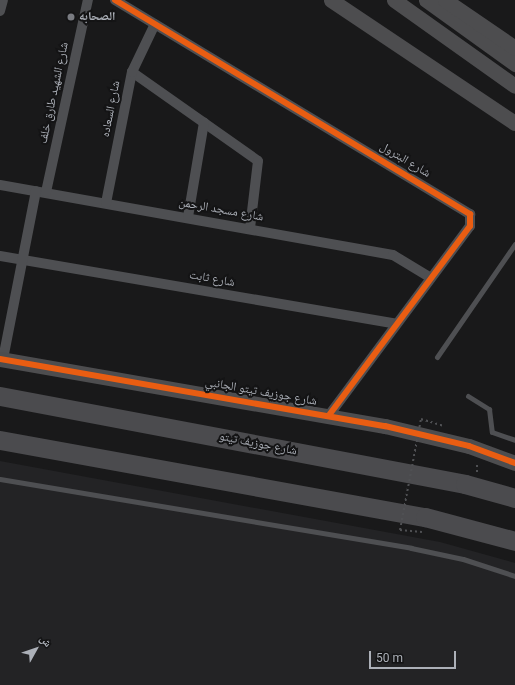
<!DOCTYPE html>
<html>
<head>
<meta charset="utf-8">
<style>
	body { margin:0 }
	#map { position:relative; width:515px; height:685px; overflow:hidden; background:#19191a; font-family:Roboto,"Noto Naskh Arabic",sans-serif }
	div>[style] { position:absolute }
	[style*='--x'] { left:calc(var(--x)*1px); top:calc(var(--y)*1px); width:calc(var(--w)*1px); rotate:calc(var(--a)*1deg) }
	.built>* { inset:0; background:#232325 }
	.path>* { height:2px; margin-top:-1px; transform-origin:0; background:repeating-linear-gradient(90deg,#4f5053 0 2px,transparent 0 5px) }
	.lane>* { height:5px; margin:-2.5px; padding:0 2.5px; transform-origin:2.5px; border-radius:2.5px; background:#4e4f52 }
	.street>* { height:10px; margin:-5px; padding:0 5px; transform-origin:5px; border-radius:5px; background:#4e4f52 }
	.secondary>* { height:15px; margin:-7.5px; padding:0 7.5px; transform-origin:7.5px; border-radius:7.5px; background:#4d4d4f }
	.highway>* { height:19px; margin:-9.5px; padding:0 9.5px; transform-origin:9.5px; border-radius:9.5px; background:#4b4b4e }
	.path-bridge>* { height:2px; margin-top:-1px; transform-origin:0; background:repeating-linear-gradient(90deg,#4f5053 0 2px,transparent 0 5px) }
	.cycleway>* { height:6px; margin:-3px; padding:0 3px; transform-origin:3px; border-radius:3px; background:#e95d12 }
	.dots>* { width:11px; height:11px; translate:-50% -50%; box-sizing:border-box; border:2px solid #141415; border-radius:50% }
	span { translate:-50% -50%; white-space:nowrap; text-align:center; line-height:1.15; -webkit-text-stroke:4px #141415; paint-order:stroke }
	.poi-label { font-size:12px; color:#acb0b8; font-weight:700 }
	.left { translate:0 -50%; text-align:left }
	.street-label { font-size:12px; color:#acb0b8 }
	.north { position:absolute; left:16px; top:629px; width:40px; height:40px; -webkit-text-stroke:3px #141415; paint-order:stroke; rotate:50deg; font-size:11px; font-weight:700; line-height:16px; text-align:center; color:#acb0b8 }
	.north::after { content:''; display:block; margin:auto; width:14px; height:18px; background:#acb0b8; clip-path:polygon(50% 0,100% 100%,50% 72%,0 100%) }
	.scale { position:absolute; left:369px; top:651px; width:87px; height:18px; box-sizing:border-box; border:2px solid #acb0b8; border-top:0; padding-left:5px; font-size:12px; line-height:14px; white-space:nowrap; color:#acb0b8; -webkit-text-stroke:3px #141415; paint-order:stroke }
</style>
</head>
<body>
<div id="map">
	<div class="built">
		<i style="clip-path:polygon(0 461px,440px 542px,515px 563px,515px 685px,0 685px)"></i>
	</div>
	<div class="path">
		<i style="--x:421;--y:419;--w:24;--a:17"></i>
		<i style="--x:477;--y:472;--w:9;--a:-90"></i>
		<i style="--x:400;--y:530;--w:22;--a:5"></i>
	</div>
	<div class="lane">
		<i style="--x:437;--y:357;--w:137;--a:-55.4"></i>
		<i style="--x:468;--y:396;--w:25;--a:32"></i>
		<i style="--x:489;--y:409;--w:23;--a:83"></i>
		<i style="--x:492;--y:432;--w:24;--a:19"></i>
		<i style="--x:0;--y:479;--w:417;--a:9.5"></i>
		<i style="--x:411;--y:548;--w:53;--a:11.9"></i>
		<i style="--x:463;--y:559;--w:55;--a:18.1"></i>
	</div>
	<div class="street">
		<i style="--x:115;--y:0;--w:415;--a:31.1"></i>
		<i style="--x:470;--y:214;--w:12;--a:90"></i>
		<i style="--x:470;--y:226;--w:236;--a:126.7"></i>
		<i style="--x:0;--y:11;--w:11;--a:-75"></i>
		<i style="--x:132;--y:72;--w:154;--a:35.2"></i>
		<i style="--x:258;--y:161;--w:67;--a:96.8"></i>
		<i style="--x:0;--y:185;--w:399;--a:10.1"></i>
		<i style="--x:393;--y:255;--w:44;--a:31.2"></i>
		<i style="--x:46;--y:192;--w:197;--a:-77.7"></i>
		<i style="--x:106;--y:203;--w:134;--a:-78.8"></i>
		<i style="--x:132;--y:72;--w:53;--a:-64.4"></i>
		<i style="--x:188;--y:217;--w:96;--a:-80.4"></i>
		<i style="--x:0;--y:256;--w:402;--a:9.7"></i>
		<i style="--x:3;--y:359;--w:171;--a:-78.9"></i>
	</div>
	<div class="secondary">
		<i style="--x:331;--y:0;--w:221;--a:33.8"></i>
		<i style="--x:394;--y:0;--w:148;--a:35.4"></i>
		<i style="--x:426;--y:0;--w:110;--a:35.7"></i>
		<i style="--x:445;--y:0;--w:85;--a:34.4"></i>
		<i style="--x:0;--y:359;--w:391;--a:9.9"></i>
		<i style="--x:385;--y:426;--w:86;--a:13.4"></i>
		<i style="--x:469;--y:446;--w:49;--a:20.3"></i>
	</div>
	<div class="highway">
		<i style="--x:0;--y:396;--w:473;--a:10.7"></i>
		<i style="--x:465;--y:484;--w:52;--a:15.6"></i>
		<i style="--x:0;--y:440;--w:432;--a:10.3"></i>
		<i style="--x:425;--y:517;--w:93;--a:14.9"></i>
	</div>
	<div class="path-bridge">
		<i style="--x:400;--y:530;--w:113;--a:-79.3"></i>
	</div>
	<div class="cycleway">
		<i style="--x:115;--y:0;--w:415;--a:31.1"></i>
		<i style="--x:470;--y:214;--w:12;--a:90"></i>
		<i style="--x:470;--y:226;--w:236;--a:126.7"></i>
		<i style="--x:0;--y:359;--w:391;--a:9.9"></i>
		<i style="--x:385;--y:426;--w:86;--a:13.4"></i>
		<i style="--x:469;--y:446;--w:49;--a:20.3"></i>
	</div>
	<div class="dots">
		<i style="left:71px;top:17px;background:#797b81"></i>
	</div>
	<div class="poi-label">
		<span class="left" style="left:79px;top:17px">الصحابه</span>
	</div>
	<div class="street-label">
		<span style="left:54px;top:93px;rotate:-78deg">شارع الشهيد طارق خلف</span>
		<span style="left:111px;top:109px;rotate:-79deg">شارع السعاده</span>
		<span style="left:405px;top:160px;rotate:31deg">شارع البترول</span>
		<span style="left:221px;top:210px;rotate:10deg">شارع مسجد الرحمن</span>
		<span style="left:212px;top:279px;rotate:10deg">شارع ثابت</span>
		<span style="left:261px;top:392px;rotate:10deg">شارع جوزيف تيتو الجانبي</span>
		<span style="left:258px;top:444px;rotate:11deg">شارع جوزيف تيتو</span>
	</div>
	<div class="north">ش</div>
	<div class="scale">50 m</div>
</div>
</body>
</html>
